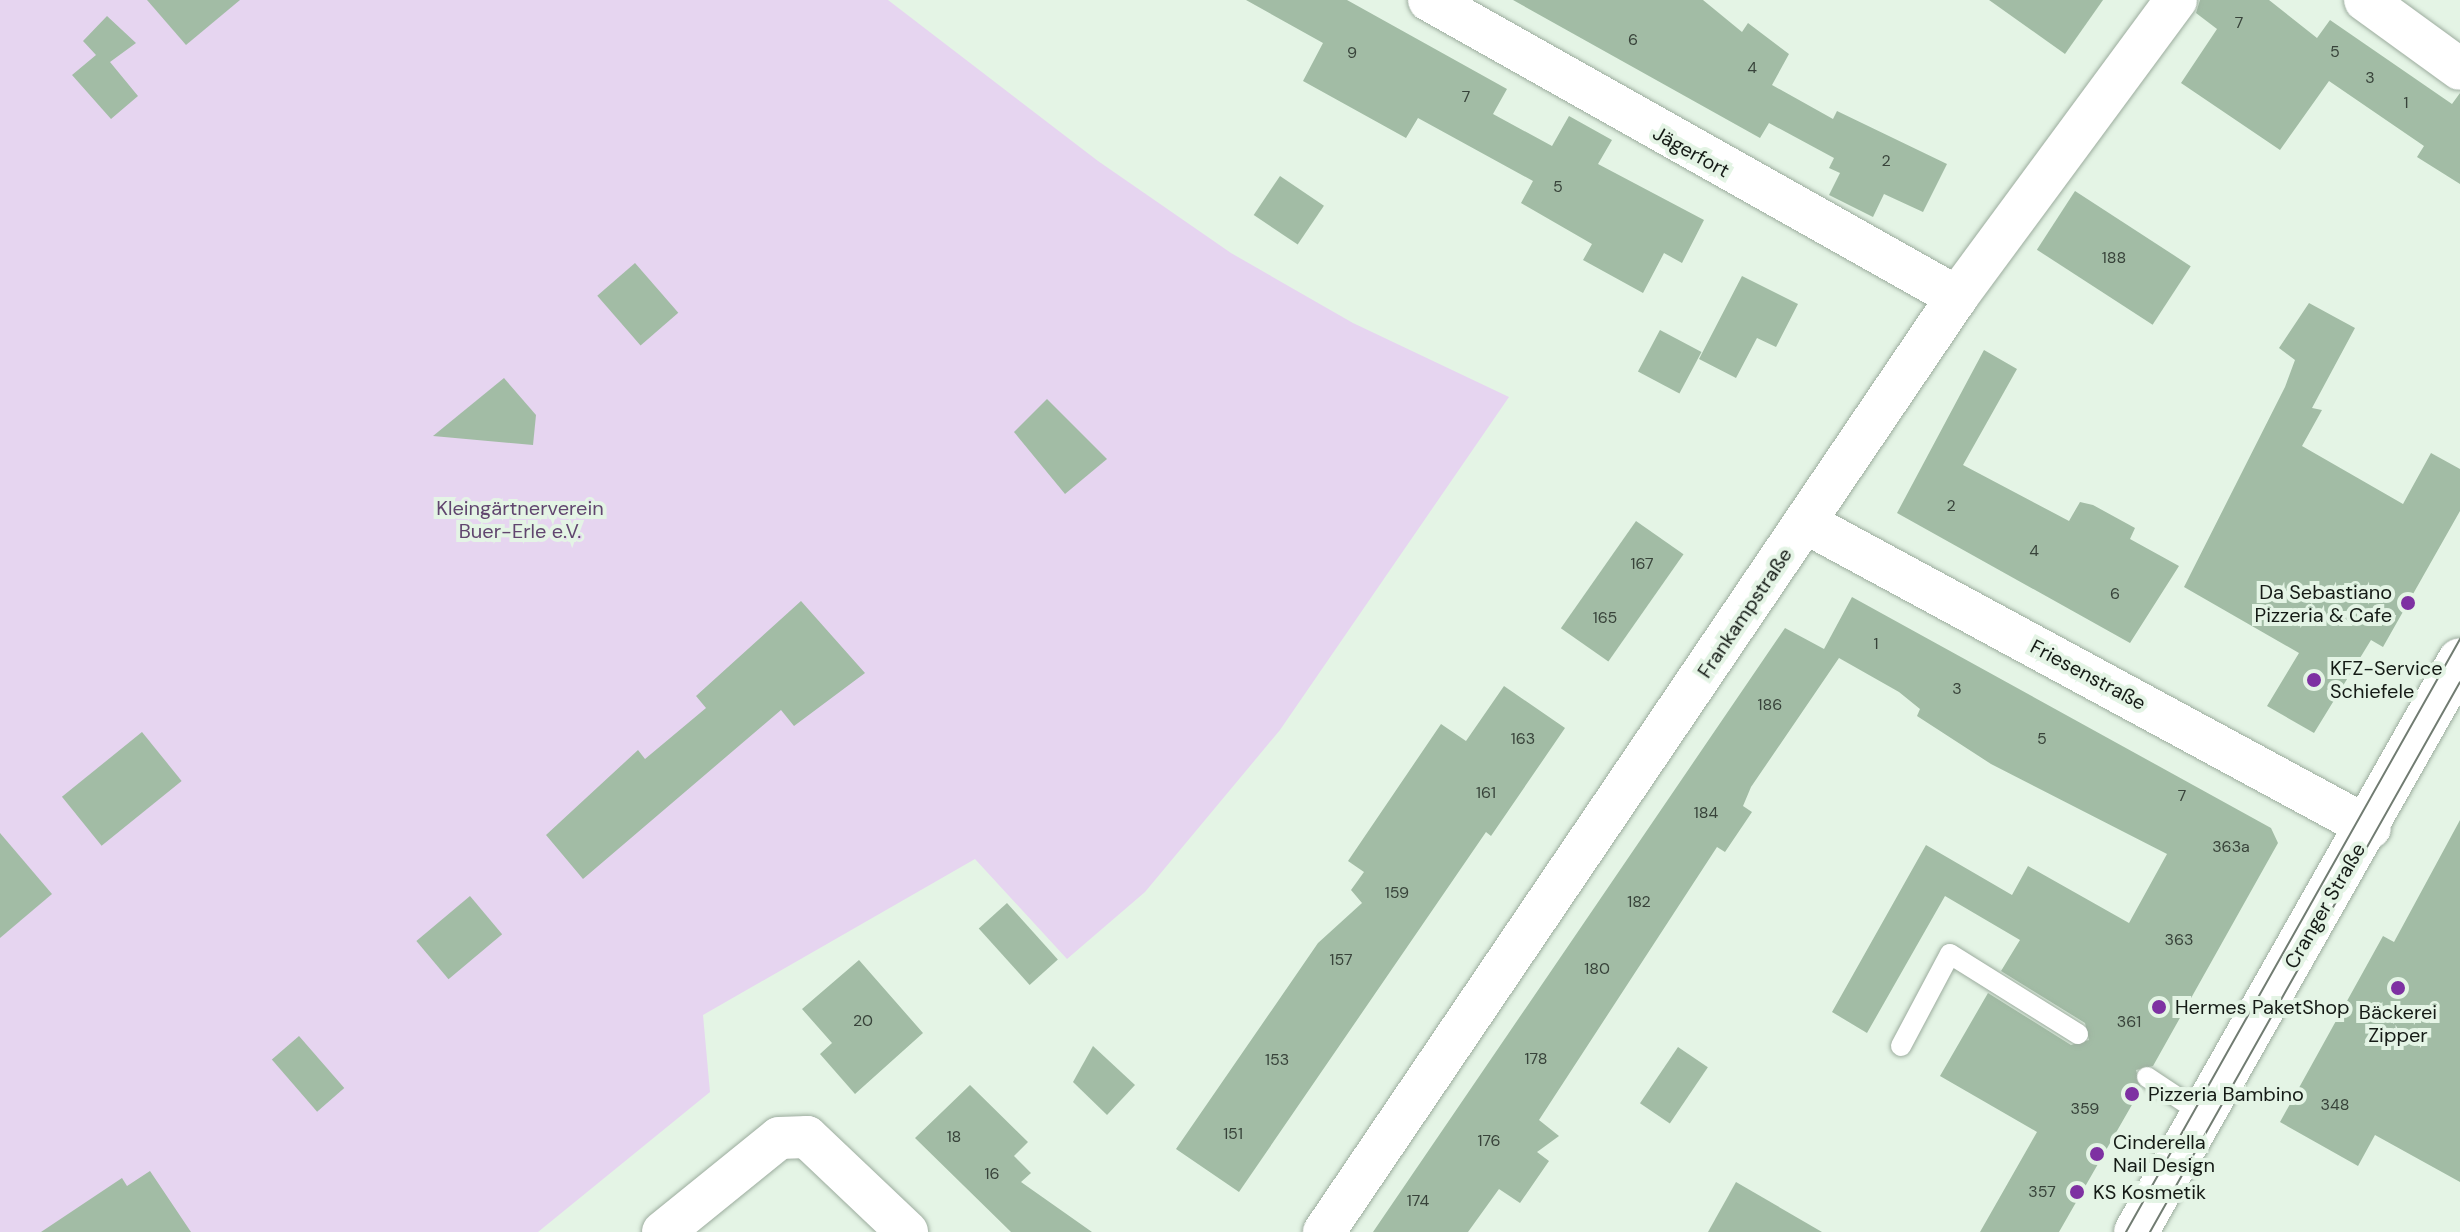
<!DOCTYPE html>
<html>
<head>
<meta charset="utf-8">
<style>
	body { margin:0 }
	#map { position:relative; width:2460px; height:1232px; overflow:hidden; background:#e4f4e5; font-family:"DM Sans",sans-serif }
	div>[style] { position:absolute }
	[style*='--x'] { left:calc(var(--x)*1px); top:calc(var(--y)*1px); width:calc(var(--w)*1px); rotate:calc(var(--a)*1deg) }
	.green>* { inset:0; background:#e6d5f0 }
	.building>* { inset:0; background:#a2bca5; transform-origin:0 0 }
	.roads { filter:drop-shadow(0 0 2px #9cac9e) drop-shadow(0 0 2px #9cac9e) }
	.service>* { height:20px; margin:-10px; padding:0 10px; transform-origin:10px; border-radius:10px; background:#fff }
	.minor>* { height:42px; margin:-21px; padding:0 21px; transform-origin:21px; border-radius:21px; background:#fff }
	.secondary>* { height:44px; margin:-22px; padding:0 22px; transform-origin:22px; border-radius:22px; background:#fff }
	.tram>* { height:2px; margin:-1px; padding:0 1px; transform-origin:1px; border-radius:1px; background:#717c72 }
	.dots>* { width:22px; height:22px; translate:-50% -50%; box-sizing:border-box; border:4px solid #e4f4e5; border-radius:50% }
	span { translate:-50% -50%; white-space:nowrap; text-align:center; line-height:1.15; -webkit-text-stroke:8px #e4f4e5; paint-order:stroke }
	.number-label { font-size:16px; color:#38433a }
	.number-label span { -webkit-text-stroke-width:0 }
	.street-label { font-size:20px; color:#151b16 }
	.park-label { font-size:20px; color:#61466f }
	.poi-label { font-size:20px; color:#151b16 }
	.right { translate:-100% -50%; text-align:right }
	.left { translate:0 -50%; text-align:left }
</style>
</head>
<body>
<div id="map">
	<div class="green">
		<i style="clip-path:polygon(0 0,888px 0,1098px 161px,1231px 253px,1353px 323px,1509px 397px,1280px 730px,1145px 892px,1067px 959px,975px 859px,703px 1015px,710px 1092px,538px 1232px,0 1232px)"></i>
	</div>
	<div class="building">
		<i style="clip-path:polygon(147px 0,240px 0,186px 45px)"></i>
		<i style="clip-path:polygon(1246px 0,1347px 0,1507px 89px,1493px 114px,1552px 146px,1569px 116px,1612px 140px,1598px 164px,1704px 220px,1682px 263px,1664px 253px,1643px 293px,1583px 260px,1592px 244px,1521px 203px,1533px 181px,1418px 118px,1406px 138px,1303px 81px,1323px 43px)"></i>
		<i style="clip-path:polygon(1513px 0,1703px 0,1742px 32px,1748px 23px,1789px 54px,1772px 85px,1833px 119px,1837px 111px,1947px 164px,1923px 212px,1884px 194px,1873px 217px,1829px 195px,1840px 173px,1829px 168px,1834px 158px,1769px 123px,1760px 138px)"></i>
		<i style="clip-path:polygon(1989px 0,2103px 0,2065px 54px)"></i>
		<i style="clip-path:polygon(2200px 0,2269px 0,2317px 38px,2330px 20px,2452px 104px,2460px 93px,2460px 184px,2417px 157px,2424px 146px,2329px 81px,2280px 150px,2181px 83px,2217px 29px,2196px 13px)"></i>
		<i style="clip-path:polygon(107px 16px,136px 43px,110px 62px,138px 96px,111px 119px,72px 75px,96px 55px,83px 41px)"></i>
		<i style="left:1280px;top:176px;width:53px;height:47px;rotate:34deg"></i>
		<i style="left:2075px;top:191px;width:138px;height:70px;rotate:33deg"></i>
		<i style="left:635px;top:263px;width:66px;height:50px;rotate:49deg"></i>
		<i style="clip-path:polygon(1742px 276px,1798px 304px,1776px 347px,1757px 338px,1736px 378px,1699px 359px)"></i>
		<i style="clip-path:polygon(2309px 303px,2355px 328px,2312px 408px,2322px 410px,2302px 446px,2403px 504px,2431px 453px,2460px 469px,2460px 511px,2383px 647px,2371px 640px,2314px 733px,2267px 706px,2299px 653px,2184px 587px,2285px 387px,2295px 360px,2279px 348px)"></i>
		<i style="left:1660px;top:330px;width:47px;height:47px;rotate:28deg"></i>
		<i style="clip-path:polygon(1984px 350px,2017px 369px,1963px 465px,2069px 521px,2080px 502px,2093px 505px,2135px 528px,2130px 539px,2179px 566px,2130px 643px,1897px 513px)"></i>
		<i style="clip-path:polygon(504px 378px,536px 415px,533px 445px,433px 436px)"></i>
		<i style="clip-path:polygon(1047px 399px,1107px 459px,1065px 494px,1014px 432px)"></i>
		<i style="left:1636px;top:521px;width:58px;height:131px;rotate:35deg"></i>
		<i style="clip-path:polygon(1852px 597px,2271px 828px,2278px 843px,2153px 1066px,2136px 1070px,2141px 1089px,2059px 1232px,1980px 1232px,2037px 1132px,1940px 1076px,1988px 993px,2071px 1045px,2089px 1040px,2085px 1023px,2001px 971px,2020px 940px,1945px 896px,1867px 1033px,1832px 1012px,1926px 845px,2012px 895px,2028px 866px,2129px 923px,2167px 854px,1991px 764px,1917px 716px,1920px 709px,1899px 692px,1839px 658px,1751px 787px,1743px 806px,1752px 812px,1725px 852px,1717px 847px,1539px 1120px,1559px 1136px,1537px 1152px,1549px 1161px,1520px 1203px,1499px 1189px,1468px 1232px,1373px 1232px,1785px 628px,1824px 649px)"></i>
		<i style="clip-path:polygon(801px 601px,865px 673px,794px 726px,781px 710px,583px 879px,546px 835px,638px 750px,645px 759px,706px 708px,696px 696px)"></i>
		<i style="clip-path:polygon(1504px 686px,1565px 728px,1491px 836px,1486px 832px,1239px 1192px,1176px 1149px,1318px 943px,1362px 903px,1351px 890px,1364px 872px,1348px 861px,1441px 724px,1466px 741px)"></i>
		<i style="left:142px;top:732px;width:63px;height:103px;rotate:51deg"></i>
		<i style="clip-path:polygon(2460px 820px,2460px 1182px,2375px 1135px,2358px 1166px,2280px 1122px,2383px 936px,2394px 942px)"></i>
		<i style="clip-path:polygon(0 833px,52px 894px,0 938px)"></i>
		<i style="left:470px;top:896px;width:50px;height:70px;rotate:50deg"></i>
		<i style="left:1007px;top:903px;width:76px;height:38px;rotate:48deg"></i>
		<i style="clip-path:polygon(859px 960px,923px 1033px,855px 1094px,820px 1054px,832px 1043px,802px 1009px)"></i>
		<i style="left:299px;top:1036px;width:69px;height:36px;rotate:49deg"></i>
		<i style="clip-path:polygon(1093px 1046px,1135px 1085px,1107px 1115px,1073px 1082px)"></i>
		<i style="left:1678px;top:1047px;width:36px;height:68px;rotate:34deg"></i>
		<i style="clip-path:polygon(970px 1085px,1028px 1142px,1014px 1156px,1031px 1173px,1021px 1182px,1092px 1232px,1011px 1232px,915px 1138px)"></i>
		<i style="clip-path:polygon(150px 1171px,191px 1232px,41px 1232px,122px 1178px,127px 1186px)"></i>
		<i style="clip-path:polygon(1736px 1182px,1822px 1232px,1708px 1232px)"></i>
	</div>
	<div class="roads">
		<div class="service">
			<i style="--x:1901;--y:1046;--w:104;--a:-62"></i>
			<i style="--x:1950;--y:954;--w:151;--a:32"></i>
			<i style="--x:2147;--y:1077;--w:69;--a:33.7"></i>
		</div>
		<div class="minor">
			<i style="--x:1429;--y:0;--w:606;--a:29.36"></i>
			<i style="--x:2365;--y:0;--w:117;--a:36"></i>
			<i style="--x:1806;--y:523;--w:641;--a:28.4"></i>
			<i style="--x:663;--y:1232;--w:149;--a:-39"></i>
			<i style="--x:779;--y:1138;--w:28;--a:-2"></i>
			<i style="--x:807;--y:1137;--w:138;--a:43.5"></i>
			<i style="--x:1324;--y:1232;--w:1129;--a:-55.9"></i>
			<i style="--x:1957;--y:297;--w:369;--a:-53.6"></i>
		</div>
		<div class="secondary">
			<i style="--x:2136;--y:1232;--w:657;--a:-60.47"></i>
		</div>
	</div>
	<div class="tram">
		<i style="--x:2126;--y:1232;--w:681;--a:-60.61"></i>
		<i style="--x:2150;--y:1232;--w:631;--a:-60.59"></i>
	</div>
	<div class="dots">
		<i style="left:2408px;top:603px;background:#7e31a2"></i>
		<i style="left:2314px;top:680px;background:#7e31a2"></i>
		<i style="left:2398px;top:988px;background:#7e31a2"></i>
		<i style="left:2159px;top:1007px;background:#7e31a2"></i>
		<i style="left:2132px;top:1094px;background:#7e31a2"></i>
		<i style="left:2097px;top:1154px;background:#7e31a2"></i>
		<i style="left:2077px;top:1192px;background:#7e31a2"></i>
	</div>
	<div class="number-label">
		<span style="left:2239px;top:23px">7</span>
		<span style="left:1633px;top:40px">6</span>
		<span style="left:2335px;top:52px">5</span>
		<span style="left:1352px;top:53px">9</span>
		<span style="left:1752px;top:68px">4</span>
		<span style="left:2370px;top:78px">3</span>
		<span style="left:1466px;top:97px">7</span>
		<span style="left:2406px;top:103px">1</span>
		<span style="left:1886px;top:161px">2</span>
		<span style="left:1558px;top:187px">5</span>
		<span style="left:2114px;top:258px">188</span>
		<span style="left:1951px;top:506px">2</span>
		<span style="left:2034px;top:551px">4</span>
		<span style="left:1642px;top:564px">167</span>
		<span style="left:2115px;top:594px">6</span>
		<span style="left:1605px;top:618px">165</span>
		<span style="left:1876px;top:644px">1</span>
		<span style="left:1957px;top:689px">3</span>
		<span style="left:1770px;top:705px">186</span>
		<span style="left:1523px;top:739px">163</span>
		<span style="left:2042px;top:739px">5</span>
		<span style="left:1486px;top:793px">161</span>
		<span style="left:2182px;top:796px">7</span>
		<span style="left:1706px;top:813px">184</span>
		<span style="left:2231px;top:847px">363a</span>
		<span style="left:1397px;top:893px">159</span>
		<span style="left:1639px;top:902px">182</span>
		<span style="left:2179px;top:940px">363</span>
		<span style="left:1341px;top:960px">157</span>
		<span style="left:1597px;top:969px">180</span>
		<span style="left:863px;top:1021px">20</span>
		<span style="left:2129px;top:1022px">361</span>
		<span style="left:1536px;top:1059px">178</span>
		<span style="left:1277px;top:1060px">153</span>
		<span style="left:2335px;top:1105px">348</span>
		<span style="left:2085px;top:1109px">359</span>
		<span style="left:1233px;top:1134px">151</span>
		<span style="left:954px;top:1137px">18</span>
		<span style="left:1489px;top:1141px">176</span>
		<span style="left:992px;top:1174px">16</span>
		<span style="left:2042px;top:1192px">357</span>
		<span style="left:1418px;top:1201px">174</span>
	</div>
	<div class="street-label">
		<span style="left:1691px;top:152px;rotate:29deg">Jägerfort</span>
		<span style="left:1745px;top:613px;rotate:-56deg">Frankampstraße</span>
		<span style="left:2088px;top:675px;rotate:28deg">Friesenstraße</span>
		<span style="left:2325px;top:906px;rotate:-60deg">Cranger Straße</span>
	</div>
	<div class="park-label">
		<span style="left:520px;top:520px">Kleingärtnerverein<br>Buer-Erle e.V.</span>
	</div>
	<div class="poi-label">
		<span class="right" style="left:2392px;top:604px">Da Sebastiano<br>Pizzeria &amp; Cafe</span>
		<span class="left" style="left:2330px;top:680px">KFZ-Service<br>Schiefele</span>
		<span class="left" style="left:2175px;top:1007px">Hermes PaketShop</span>
		<span style="left:2398px;top:1024px">Bäckerei<br>Zipper</span>
		<span class="left" style="left:2148px;top:1094px">Pizzeria Bambino</span>
		<span class="left" style="left:2113px;top:1154px">Cinderella<br>Nail Design</span>
		<span class="left" style="left:2093px;top:1192px">KS Kosmetik</span>
	</div>
</div>
</body>
</html>
